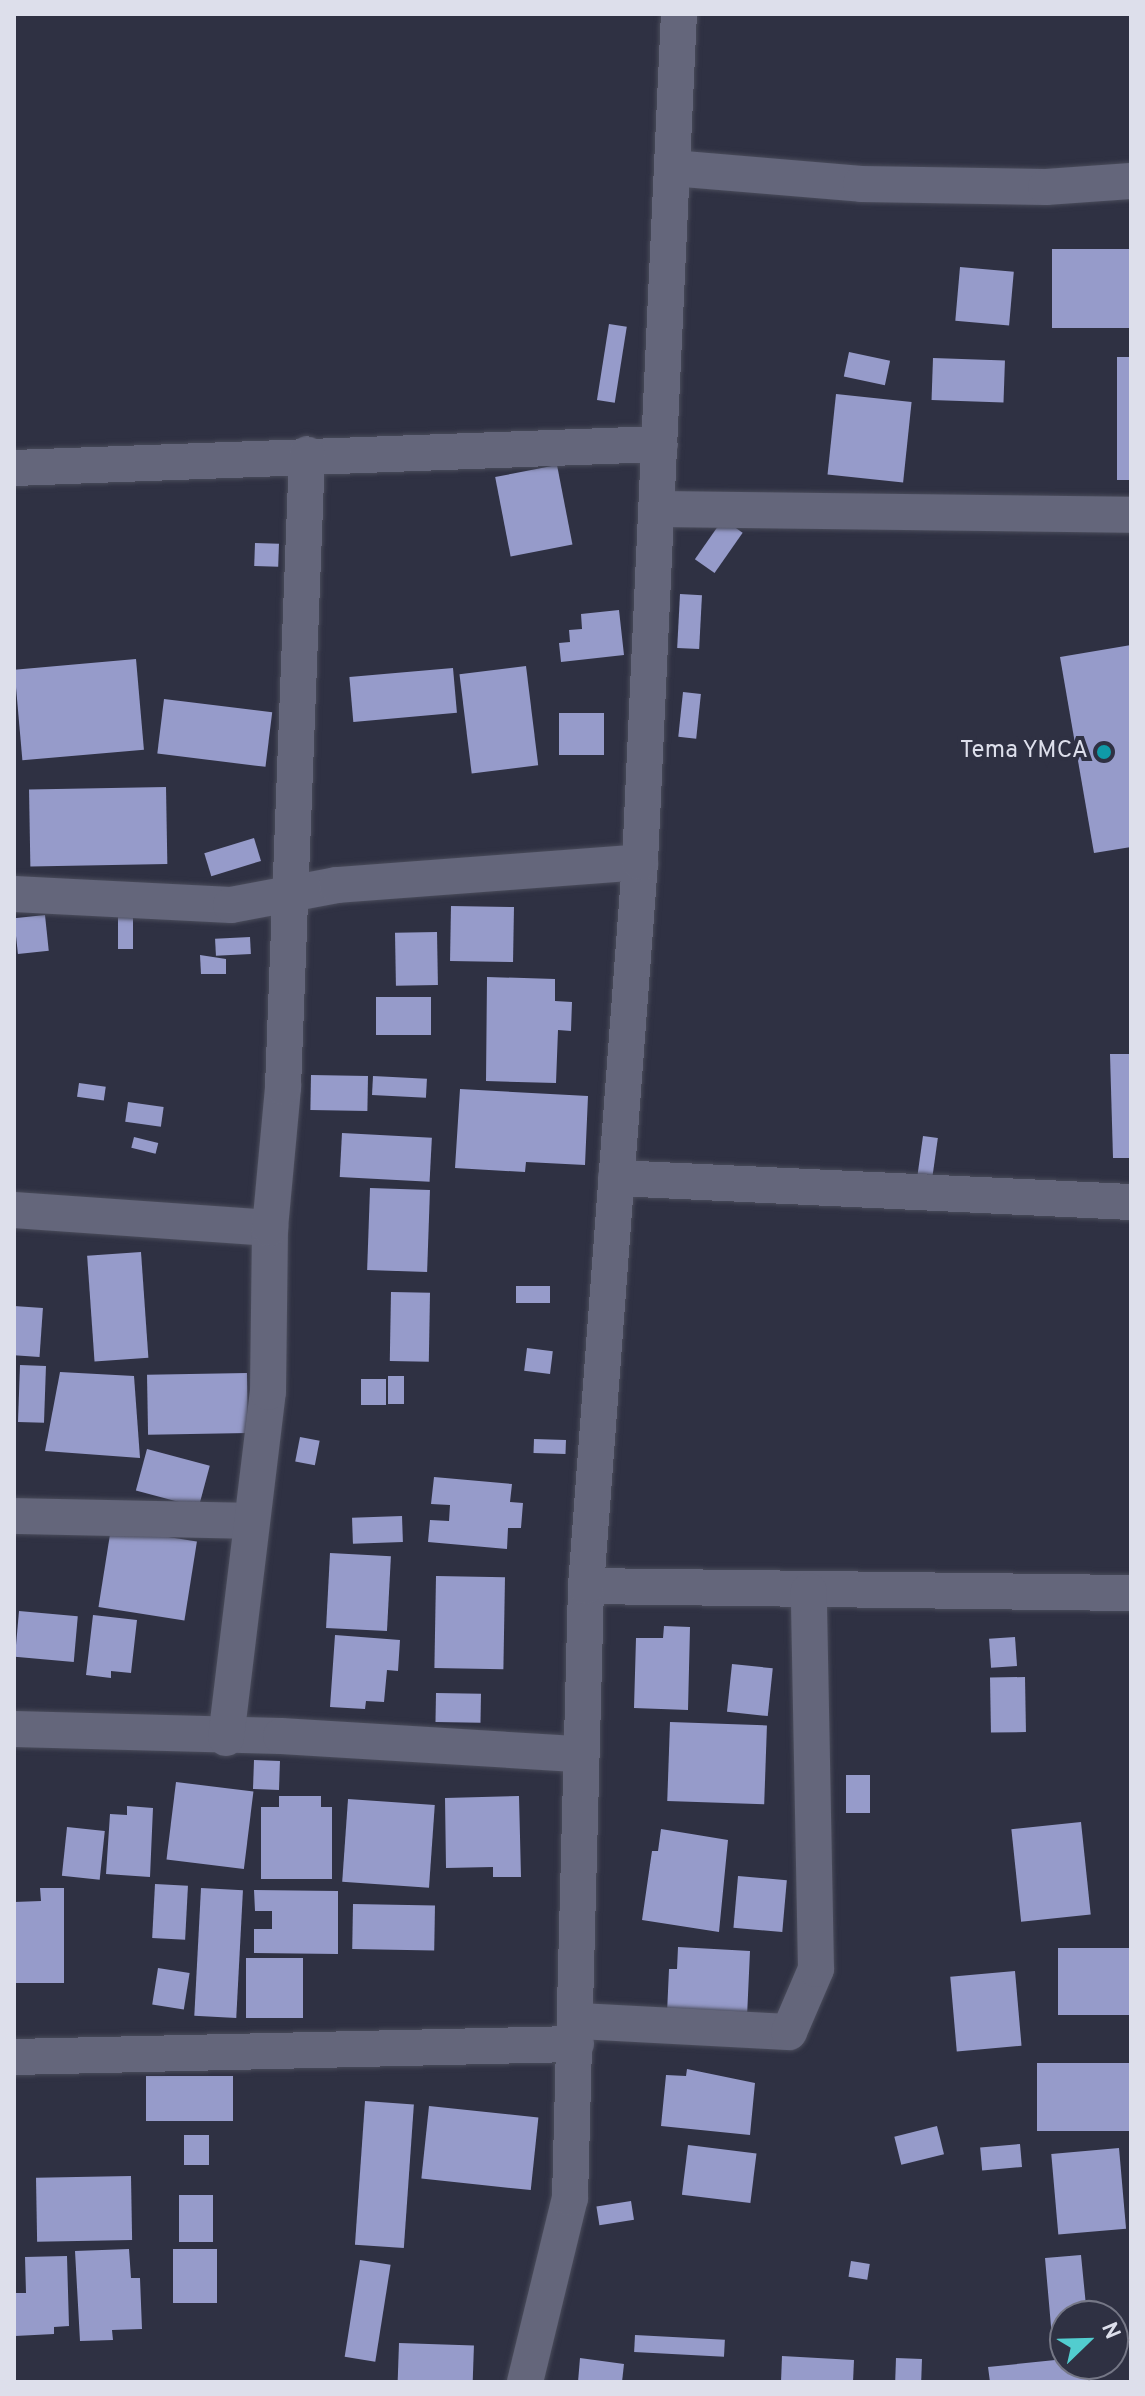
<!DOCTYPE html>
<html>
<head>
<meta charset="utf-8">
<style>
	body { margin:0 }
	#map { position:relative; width:1145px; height:2396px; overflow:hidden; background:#2f3143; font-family:Overpass,sans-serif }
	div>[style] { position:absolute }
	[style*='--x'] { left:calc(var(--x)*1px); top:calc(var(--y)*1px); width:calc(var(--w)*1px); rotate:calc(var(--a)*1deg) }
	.building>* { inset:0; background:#969bca; transform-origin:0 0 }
	.roads { filter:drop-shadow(0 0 2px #4a4c5b) drop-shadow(0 0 2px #4a4c5b) }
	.minor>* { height:36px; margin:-18px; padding:0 18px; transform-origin:18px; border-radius:18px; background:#64667b }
	.dots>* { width:22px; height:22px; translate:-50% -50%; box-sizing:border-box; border:4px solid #2f3143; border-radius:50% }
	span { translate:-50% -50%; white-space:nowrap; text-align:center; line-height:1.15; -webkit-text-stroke:8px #2f3143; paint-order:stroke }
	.poi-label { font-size:24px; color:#dddfeb }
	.right { translate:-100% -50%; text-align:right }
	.frame { position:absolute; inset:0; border:16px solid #dddfeb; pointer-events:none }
	.north { position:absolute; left:1049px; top:2300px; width:80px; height:80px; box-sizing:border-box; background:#2f3143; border:2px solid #757786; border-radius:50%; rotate:67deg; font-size:22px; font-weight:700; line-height:32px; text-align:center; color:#dddfeb }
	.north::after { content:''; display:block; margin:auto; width:28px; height:36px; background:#52cdcf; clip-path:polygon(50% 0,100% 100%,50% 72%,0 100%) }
</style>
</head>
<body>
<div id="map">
	<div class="building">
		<i style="left:1131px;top:249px;width:79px;height:79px;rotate:90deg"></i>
		<i style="left:960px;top:267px;width:54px;height:54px;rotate:5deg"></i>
		<i style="left:609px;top:324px;width:18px;height:77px;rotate:9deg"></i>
		<i style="left:849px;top:352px;width:42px;height:25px;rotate:12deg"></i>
		<i style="left:1117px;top:357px;width:14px;height:123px"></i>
		<i style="left:933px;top:358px;width:72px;height:42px;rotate:2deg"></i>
		<i style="left:836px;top:394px;width:76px;height:81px;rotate:6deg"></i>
		<i style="left:557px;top:465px;width:81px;height:63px;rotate:79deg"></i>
		<i style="left:723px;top:519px;width:24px;height:49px;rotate:35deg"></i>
		<i style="left:255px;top:543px;width:24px;height:23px;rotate:2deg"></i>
		<i style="left:680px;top:594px;width:22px;height:54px;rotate:3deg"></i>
		<i style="clip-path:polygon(619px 610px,624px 655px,561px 662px,559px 643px,570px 642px,569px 630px,582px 629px,581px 614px)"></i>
		<i style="clip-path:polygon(1131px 645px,1131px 847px,1094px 853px,1060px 657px)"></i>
		<i style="left:136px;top:659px;width:91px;height:122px;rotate:85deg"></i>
		<i style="left:526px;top:666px;width:100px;height:67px;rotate:83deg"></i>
		<i style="left:453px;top:668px;width:45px;height:104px;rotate:85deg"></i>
		<i style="left:683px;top:692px;width:18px;height:45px;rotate:6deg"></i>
		<i style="left:164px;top:699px;width:109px;height:55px;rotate:7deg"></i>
		<i style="left:559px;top:713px;width:45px;height:42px"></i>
		<i style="left:166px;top:787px;width:77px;height:137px;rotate:89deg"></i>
		<i style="left:254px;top:838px;width:24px;height:52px;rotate:73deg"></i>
		<i style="left:451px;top:906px;width:63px;height:55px;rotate:1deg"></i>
		<i style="left:118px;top:912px;width:15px;height:37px"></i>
		<i style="left:45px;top:915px;width:36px;height:31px;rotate:84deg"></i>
		<i style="left:437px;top:932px;width:53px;height:42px;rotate:89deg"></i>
		<i style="left:250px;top:937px;width:17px;height:35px;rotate:87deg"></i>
		<i style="clip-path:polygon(200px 955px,226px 959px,226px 974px,201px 974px)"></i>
		<i style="clip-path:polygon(487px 977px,555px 979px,555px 1001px,572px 1002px,571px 1031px,558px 1030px,556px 1083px,486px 1081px)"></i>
		<i style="left:376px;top:997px;width:55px;height:38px"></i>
		<i style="clip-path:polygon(1110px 1054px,1131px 1054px,1131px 1158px,1113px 1158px)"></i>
		<i style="left:311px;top:1075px;width:57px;height:35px;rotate:1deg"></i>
		<i style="left:373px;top:1076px;width:54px;height:19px;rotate:3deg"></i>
		<i style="left:79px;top:1083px;width:27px;height:14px;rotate:8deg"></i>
		<i style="clip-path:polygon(460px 1089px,588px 1096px,585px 1165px,526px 1162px,525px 1172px,455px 1168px)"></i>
		<i style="left:128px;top:1102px;width:36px;height:20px;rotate:8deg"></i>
		<i style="left:342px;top:1133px;width:90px;height:44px;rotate:3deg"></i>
		<i style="left:923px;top:1136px;width:15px;height:44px;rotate:8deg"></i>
		<i style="left:134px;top:1137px;width:25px;height:11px;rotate:14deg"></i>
		<i style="left:370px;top:1188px;width:60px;height:82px;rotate:2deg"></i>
		<i style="left:141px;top:1252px;width:106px;height:54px;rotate:86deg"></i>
		<i style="left:550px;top:1286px;width:17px;height:34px;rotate:90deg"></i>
		<i style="left:391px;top:1292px;width:39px;height:69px;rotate:1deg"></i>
		<i style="left:14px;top:1306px;width:29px;height:49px;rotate:4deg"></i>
		<i style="left:527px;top:1348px;width:26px;height:23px;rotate:7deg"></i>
		<i style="left:20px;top:1365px;width:26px;height:57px;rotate:2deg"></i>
		<i style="clip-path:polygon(60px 1372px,134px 1376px,140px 1458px,45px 1451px)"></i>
		<i style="left:247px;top:1373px;width:60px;height:100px;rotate:89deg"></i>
		<i style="left:388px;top:1376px;width:16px;height:28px"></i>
		<i style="left:361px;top:1379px;width:25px;height:26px"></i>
		<i style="left:300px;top:1437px;width:20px;height:25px;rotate:11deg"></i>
		<i style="left:534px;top:1439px;width:32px;height:14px;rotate:2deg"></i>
		<i style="left:147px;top:1449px;width:65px;height:43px;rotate:15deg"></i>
		<i style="clip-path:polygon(434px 1477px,512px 1484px,510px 1502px,523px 1503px,521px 1528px,508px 1528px,507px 1549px,428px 1542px,430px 1520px,449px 1521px,450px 1505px,431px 1504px)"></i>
		<i style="left:402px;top:1516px;width:26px;height:50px;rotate:88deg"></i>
		<i style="left:111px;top:1528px;width:87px;height:80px;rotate:9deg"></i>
		<i style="left:330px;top:1553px;width:61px;height:75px;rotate:3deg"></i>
		<i style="left:436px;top:1576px;width:69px;height:92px;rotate:1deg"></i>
		<i style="left:19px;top:1611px;width:59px;height:46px;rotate:5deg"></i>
		<i style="clip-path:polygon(93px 1615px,137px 1620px,131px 1673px,111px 1671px,111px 1678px,86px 1675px)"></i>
		<i style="clip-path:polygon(664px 1626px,690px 1627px,688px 1710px,634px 1708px,636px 1638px,663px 1638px)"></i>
		<i style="clip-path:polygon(335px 1635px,400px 1640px,398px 1671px,387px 1670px,384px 1702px,366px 1701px,365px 1709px,330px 1707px)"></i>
		<i style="left:1015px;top:1637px;width:29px;height:26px;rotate:86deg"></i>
		<i style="left:732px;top:1664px;width:41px;height:48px;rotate:6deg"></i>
		<i style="left:1025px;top:1677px;width:55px;height:35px;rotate:89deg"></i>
		<i style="left:436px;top:1693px;width:45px;height:29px;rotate:1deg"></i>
		<i style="left:670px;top:1722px;width:97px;height:79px;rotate:2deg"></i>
		<i style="left:254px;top:1760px;width:26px;height:29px;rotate:2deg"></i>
		<i style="left:846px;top:1775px;width:24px;height:38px"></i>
		<i style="left:176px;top:1782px;width:78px;height:78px;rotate:7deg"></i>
		<i style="clip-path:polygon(279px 1796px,321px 1796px,321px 1807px,332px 1807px,332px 1879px,261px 1879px,261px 1807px,279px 1807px)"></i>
		<i style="clip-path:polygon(519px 1796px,521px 1877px,493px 1877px,493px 1867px,446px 1868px,445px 1798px)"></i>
		<i style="left:348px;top:1799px;width:87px;height:83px;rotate:4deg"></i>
		<i style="clip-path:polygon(127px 1806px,153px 1808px,150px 1877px,106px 1874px,110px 1814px,127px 1815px)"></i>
		<i style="left:1081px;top:1822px;width:93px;height:70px;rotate:84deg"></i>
		<i style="left:67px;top:1827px;width:38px;height:49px;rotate:6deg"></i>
		<i style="clip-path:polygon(661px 1829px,728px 1840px,719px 1932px,642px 1920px,652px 1851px,658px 1851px)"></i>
		<i style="left:738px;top:1876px;width:49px;height:52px;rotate:5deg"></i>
		<i style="left:155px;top:1884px;width:33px;height:54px;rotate:3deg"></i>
		<i style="clip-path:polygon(40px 1888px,64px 1888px,64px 1983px,14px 1983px,14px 1902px,41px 1901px)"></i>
		<i style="left:201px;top:1888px;width:42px;height:128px;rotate:3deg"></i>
		<i style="clip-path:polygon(254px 1890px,338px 1891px,338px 1954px,254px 1953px,254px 1929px,272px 1929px,272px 1911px,255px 1911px)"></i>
		<i style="left:353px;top:1904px;width:82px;height:45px;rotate:1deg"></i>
		<i style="clip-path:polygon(678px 1947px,750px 1951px,747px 2017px,667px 2013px,669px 1969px,677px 1969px)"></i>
		<i style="left:1131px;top:1948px;width:67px;height:73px;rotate:90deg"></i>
		<i style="left:303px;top:1958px;width:60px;height:57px;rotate:90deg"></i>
		<i style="left:158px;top:1968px;width:32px;height:37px;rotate:9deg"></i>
		<i style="left:1015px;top:1971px;width:75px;height:65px;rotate:85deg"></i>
		<i style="left:1131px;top:2063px;width:68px;height:94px;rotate:90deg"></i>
		<i style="clip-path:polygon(687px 2069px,755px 2083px,750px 2135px,661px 2126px,666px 2075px,686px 2076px)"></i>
		<i style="left:146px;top:2076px;width:87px;height:45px"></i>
		<i style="left:365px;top:2101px;width:49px;height:144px;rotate:4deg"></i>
		<i style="left:429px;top:2106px;width:110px;height:73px;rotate:6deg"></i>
		<i style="left:937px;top:2126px;width:29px;height:44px;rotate:76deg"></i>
		<i style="left:184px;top:2135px;width:25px;height:30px"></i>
		<i style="left:1020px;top:2144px;width:23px;height:40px;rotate:85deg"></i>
		<i style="left:688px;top:2145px;width:69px;height:50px;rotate:7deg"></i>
		<i style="left:1119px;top:2148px;width:81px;height:68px;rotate:85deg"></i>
		<i style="left:131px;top:2176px;width:64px;height:95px;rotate:89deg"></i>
		<i style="left:179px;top:2195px;width:34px;height:47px"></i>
		<i style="left:631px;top:2201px;width:19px;height:35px;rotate:81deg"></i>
		<i style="clip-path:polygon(129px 2249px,131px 2278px,140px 2278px,142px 2329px,112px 2330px,113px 2340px,80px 2341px,75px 2251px)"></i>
		<i style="left:173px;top:2249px;width:44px;height:54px"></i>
		<i style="clip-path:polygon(1081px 2255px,1087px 2316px,1065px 2316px,1065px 2348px,1053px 2349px,1045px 2258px)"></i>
		<i style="clip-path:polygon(67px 2256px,69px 2326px,54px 2327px,54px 2334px,15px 2336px,14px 2293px,26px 2293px,25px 2257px)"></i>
		<i style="left:360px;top:2260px;width:31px;height:98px;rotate:9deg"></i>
		<i style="left:851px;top:2261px;width:19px;height:16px;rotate:9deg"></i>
		<i style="left:635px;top:2335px;width:90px;height:17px;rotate:3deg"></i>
		<i style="left:399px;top:2343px;width:75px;height:38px;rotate:2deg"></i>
		<i style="clip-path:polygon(782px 2356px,854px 2360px,853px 2382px,781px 2382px)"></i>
		<i style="clip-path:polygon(580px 2358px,624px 2364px,622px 2382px,578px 2382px)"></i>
		<i style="left:896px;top:2358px;width:26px;height:24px;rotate:2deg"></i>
		<i style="clip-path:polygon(1065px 2359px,1065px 2364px,1086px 2364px,1088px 2382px,990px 2382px,988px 2367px)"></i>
	</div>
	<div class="roads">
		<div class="minor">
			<i style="--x:672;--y:168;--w:190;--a:4.8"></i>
			<i style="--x:861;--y:184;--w:185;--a:0.9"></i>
			<i style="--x:1046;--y:187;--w:85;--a:-4"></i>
			<i style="--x:14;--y:468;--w:646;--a:-2.13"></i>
			<i style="--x:657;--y:509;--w:474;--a:0.7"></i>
			<i style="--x:14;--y:894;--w:217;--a:2.9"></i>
			<i style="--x:231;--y:905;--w:108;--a:-10.7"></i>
			<i style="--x:337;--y:885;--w:304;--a:-4.3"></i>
			<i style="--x:616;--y:1178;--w:516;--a:2.67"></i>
			<i style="--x:14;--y:1210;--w:257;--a:4"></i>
			<i style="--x:14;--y:1516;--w:236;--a:1.2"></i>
			<i style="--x:586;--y:1586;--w:545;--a:0.74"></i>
			<i style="--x:14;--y:1729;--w:267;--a:1.5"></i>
			<i style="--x:281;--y:1736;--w:299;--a:3.5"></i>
			<i style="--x:226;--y:1738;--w:349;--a:-83.1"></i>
			<i style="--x:268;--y:1392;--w:164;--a:-89.3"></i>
			<i style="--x:270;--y:1228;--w:142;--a:-84.7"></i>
			<i style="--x:283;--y:1087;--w:633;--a:-87.83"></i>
			<i style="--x:578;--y:2021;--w:211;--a:3"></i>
			<i style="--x:789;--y:2032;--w:69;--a:-66.8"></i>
			<i style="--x:816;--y:1969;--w:378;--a:-91.1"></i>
			<i style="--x:14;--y:2057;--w:562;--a:-1.33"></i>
			<i style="--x:525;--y:2382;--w:189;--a:-76.3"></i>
			<i style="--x:570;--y:2198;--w:612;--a:-88.5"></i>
			<i style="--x:586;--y:1586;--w:726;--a:-85.73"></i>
			<i style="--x:640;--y:862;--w:849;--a:-87.37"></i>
		</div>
	</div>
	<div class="dots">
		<i style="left:1104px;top:752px;background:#0f9aa8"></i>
	</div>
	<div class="poi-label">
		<span class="right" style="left:1088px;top:752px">Tema YMCA</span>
	</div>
	<div class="frame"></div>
	<div class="north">N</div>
</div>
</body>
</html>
